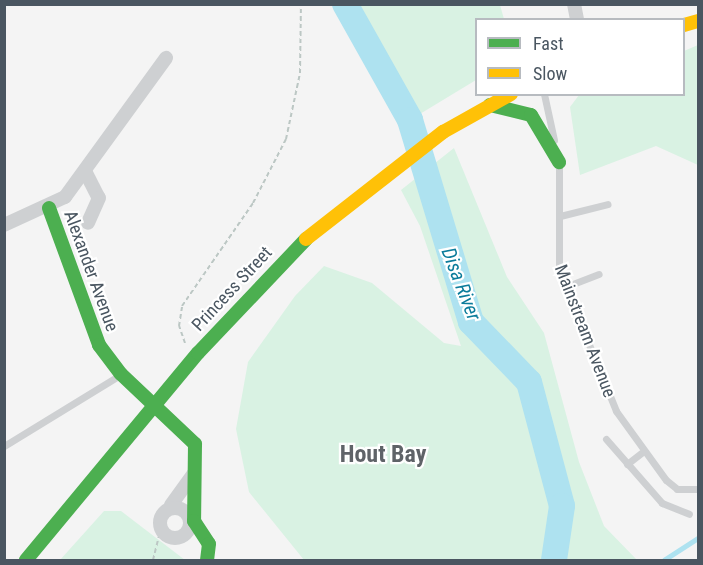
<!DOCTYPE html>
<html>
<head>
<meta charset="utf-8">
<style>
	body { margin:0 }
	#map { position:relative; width:703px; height:565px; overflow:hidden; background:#f4f4f4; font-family:"Roboto Condensed",sans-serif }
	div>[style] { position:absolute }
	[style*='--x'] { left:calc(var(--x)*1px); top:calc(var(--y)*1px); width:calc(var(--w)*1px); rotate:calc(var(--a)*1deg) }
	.green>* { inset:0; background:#d9f2e3 }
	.stream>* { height:4.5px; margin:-2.25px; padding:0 2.25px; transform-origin:2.25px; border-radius:2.25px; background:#aee2f0 }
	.river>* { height:26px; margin:-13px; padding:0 13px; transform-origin:13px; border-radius:13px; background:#aee2f0 }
	.path>* { height:2px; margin-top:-1px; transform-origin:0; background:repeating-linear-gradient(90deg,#bcc7c4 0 4.5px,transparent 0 7.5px) }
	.lane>* { height:7px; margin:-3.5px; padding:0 3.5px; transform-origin:3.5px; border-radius:3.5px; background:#ced0d2 }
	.street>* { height:14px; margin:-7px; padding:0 7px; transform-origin:7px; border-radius:7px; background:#ced0d2 }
	.street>.ring { margin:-7px; padding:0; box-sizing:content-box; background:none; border:14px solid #ced0d2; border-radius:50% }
	.fast>* { height:14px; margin:-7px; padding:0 7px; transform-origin:7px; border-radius:7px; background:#4caf50 }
	.slow>* { height:14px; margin:-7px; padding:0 7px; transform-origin:7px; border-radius:7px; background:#ffc107 }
	span { translate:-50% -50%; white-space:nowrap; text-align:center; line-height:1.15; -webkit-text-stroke:4.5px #fff; paint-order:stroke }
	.street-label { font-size:18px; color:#4a5661 }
	.water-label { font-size:20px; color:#0c7c9b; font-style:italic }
	.district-label { font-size:24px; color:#5f6368; font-weight:700 }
	.frame { position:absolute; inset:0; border:6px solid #4a5661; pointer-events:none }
	.legend { position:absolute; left:475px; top:18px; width:210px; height:78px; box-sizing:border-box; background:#fff; border:2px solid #b7bbc0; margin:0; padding:8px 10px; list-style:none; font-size:18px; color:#4a5661 }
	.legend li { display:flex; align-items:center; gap:12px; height:30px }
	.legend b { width:30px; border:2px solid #b7bbc0 }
</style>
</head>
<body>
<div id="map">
	<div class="green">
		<i style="clip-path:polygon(345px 5px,500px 5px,504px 19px,476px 20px,476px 80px,410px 120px)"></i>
		<i style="clip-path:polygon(698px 45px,698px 165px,656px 146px,580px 175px,570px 107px,579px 95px,684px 94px,684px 51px)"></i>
		<i style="clip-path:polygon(454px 148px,507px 277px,544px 333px,579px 462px,604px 526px,637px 560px,304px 560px,249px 492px,236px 429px,248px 362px,295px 296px,324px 266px,372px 283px,444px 343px,461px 346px,420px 226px,401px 190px)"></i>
		<i style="clip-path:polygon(104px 511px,121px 511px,185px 560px,60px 560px)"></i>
	</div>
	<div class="stream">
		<i style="--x:664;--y:560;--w:40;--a:-32.9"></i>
	</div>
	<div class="river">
		<i style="--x:345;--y:4;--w:133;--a:60.7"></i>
		<i style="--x:410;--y:120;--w:211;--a:73.2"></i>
		<i style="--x:471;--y:322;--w:83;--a:46"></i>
		<i style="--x:529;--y:382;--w:128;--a:75.1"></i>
		<i style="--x:562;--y:506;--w:55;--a:98.4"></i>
	</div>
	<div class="path">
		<i style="--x:185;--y:343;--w:18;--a:-109"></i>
		<i style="--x:179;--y:326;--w:20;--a:-81"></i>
		<i style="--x:182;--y:306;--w:125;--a:-55.4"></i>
		<i style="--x:253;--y:203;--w:72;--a:-62.7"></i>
		<i style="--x:286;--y:139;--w:67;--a:-78"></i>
		<i style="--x:300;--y:73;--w:69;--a:-89.2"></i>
		<i style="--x:153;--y:560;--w:32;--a:-76"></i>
	</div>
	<div class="lane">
		<i style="--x:544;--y:94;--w:47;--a:77.7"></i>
		<i style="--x:559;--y:163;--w:108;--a:90"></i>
		<i style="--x:559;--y:271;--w:151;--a:67.8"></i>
		<i style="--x:616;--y:411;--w:85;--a:54.1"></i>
		<i style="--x:666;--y:480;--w:14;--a:39"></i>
		<i style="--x:677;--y:489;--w:21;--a:0"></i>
		<i style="--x:560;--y:216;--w:49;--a:-14"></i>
		<i style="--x:565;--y:287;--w:36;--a:-21"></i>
		<i style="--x:606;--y:439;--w:85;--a:48.8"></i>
		<i style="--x:662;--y:503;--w:29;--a:22"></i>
		<i style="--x:4;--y:446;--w:136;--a:-31.5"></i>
		<i style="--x:627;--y:464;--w:18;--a:-38"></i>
	</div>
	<div class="street">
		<i style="--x:574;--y:4;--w:16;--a:79"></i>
		<i style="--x:86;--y:173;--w:28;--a:63"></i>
		<i style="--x:99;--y:198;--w:27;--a:114"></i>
		<i style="--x:4;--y:225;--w:67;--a:-24.7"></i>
		<i style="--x:65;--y:197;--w:172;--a:-54"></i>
		<i style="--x:171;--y:505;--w:39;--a:-54"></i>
		<i class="ring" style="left:160px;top:508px;width:16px;height:16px"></i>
	</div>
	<div class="fast">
		<i style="--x:490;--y:105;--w:42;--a:13.7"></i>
		<i style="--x:531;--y:115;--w:55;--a:59.2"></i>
		<i style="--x:49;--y:208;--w:146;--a:69.9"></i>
		<i style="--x:99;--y:345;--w:36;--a:53"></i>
		<i style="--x:121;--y:374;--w:102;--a:43.4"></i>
		<i style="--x:195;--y:444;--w:77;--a:90.7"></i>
		<i style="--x:194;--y:521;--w:27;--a:57"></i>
		<i style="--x:209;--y:544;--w:16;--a:97"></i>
		<i style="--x:26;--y:560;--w:269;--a:-50.3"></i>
		<i style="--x:198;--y:353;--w:157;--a:-46.5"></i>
	</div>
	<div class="slow">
		<i style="--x:684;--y:25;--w:15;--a:-16"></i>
		<i style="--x:306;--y:239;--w:174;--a:-38"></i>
		<i style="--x:443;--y:132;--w:78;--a:-29.2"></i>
	</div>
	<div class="street-label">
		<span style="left:91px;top:271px;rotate:70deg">Alexander Avenue</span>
		<span style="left:232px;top:289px;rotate:-47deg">Princess Street</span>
		<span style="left:585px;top:331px;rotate:69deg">Mainstream Avenue</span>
	</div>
	<div class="water-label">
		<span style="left:461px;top:284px;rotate:69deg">Disa River</span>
	</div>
	<div class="district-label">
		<span style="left:383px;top:455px">Hout Bay</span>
	</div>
	<div class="frame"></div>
	<ul class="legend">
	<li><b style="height:8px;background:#4caf50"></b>Fast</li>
	<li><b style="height:8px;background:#ffc107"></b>Slow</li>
	</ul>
</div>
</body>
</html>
